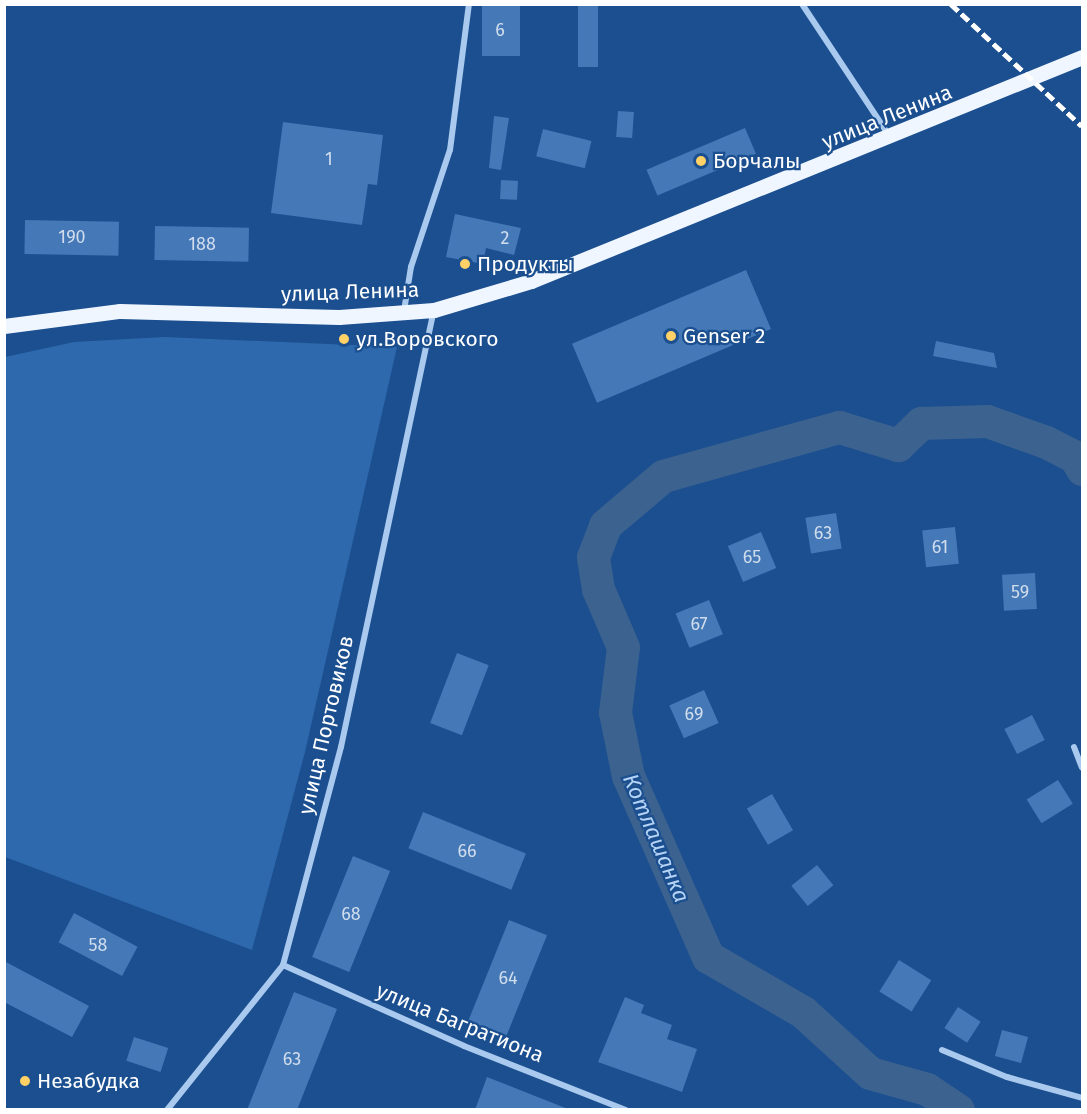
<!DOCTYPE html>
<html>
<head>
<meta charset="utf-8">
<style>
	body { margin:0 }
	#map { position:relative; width:1087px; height:1114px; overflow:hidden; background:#1b4f8f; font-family:"Fira Sans",sans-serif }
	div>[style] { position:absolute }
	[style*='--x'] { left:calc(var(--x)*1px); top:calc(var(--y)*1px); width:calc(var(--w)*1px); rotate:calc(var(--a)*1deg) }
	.green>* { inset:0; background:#2e69ad }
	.river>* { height:33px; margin:-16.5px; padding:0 16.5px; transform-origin:16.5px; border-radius:16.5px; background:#3c6290 }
	.building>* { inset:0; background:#4478b7; transform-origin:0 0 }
	.street>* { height:6px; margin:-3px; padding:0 3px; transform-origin:3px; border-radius:3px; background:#a9c9ee }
	.primary>* { height:15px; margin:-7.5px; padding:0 7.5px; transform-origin:7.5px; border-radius:7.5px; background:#f0f6ff }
	.rail>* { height:4.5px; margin-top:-2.25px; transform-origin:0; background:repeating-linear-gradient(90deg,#fff 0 10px,transparent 0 14.5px) }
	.dots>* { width:16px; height:16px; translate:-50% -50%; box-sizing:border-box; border:3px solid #1b4f8f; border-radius:50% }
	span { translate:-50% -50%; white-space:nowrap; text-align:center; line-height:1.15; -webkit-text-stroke:4.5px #1b4f8f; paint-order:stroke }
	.number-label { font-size:18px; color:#d0dded }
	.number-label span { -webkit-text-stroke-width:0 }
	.street-label { font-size:21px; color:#fff }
	.poi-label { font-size:21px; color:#fff }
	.left { translate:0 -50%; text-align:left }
	.water-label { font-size:22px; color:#b5d3f5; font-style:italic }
	.frame { position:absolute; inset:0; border:6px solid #fff; pointer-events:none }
</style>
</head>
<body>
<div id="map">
	<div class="green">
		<i style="clip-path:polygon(164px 337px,397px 347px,305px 752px,252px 950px,5px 857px,5px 357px,74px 342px)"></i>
	</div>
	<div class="river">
		<i style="--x:958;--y:1110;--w:37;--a:-146"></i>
		<i style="--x:927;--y:1089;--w:59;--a:-164.3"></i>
		<i style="--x:870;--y:1073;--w:91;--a:-137.7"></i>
		<i style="--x:803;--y:1012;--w:110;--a:-149.9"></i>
		<i style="--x:708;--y:957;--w:198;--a:-113.8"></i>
		<i style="--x:628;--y:776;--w:65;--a:-101.5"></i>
		<i style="--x:615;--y:712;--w:65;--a:-83"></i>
		<i style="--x:623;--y:647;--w:63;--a:-113.3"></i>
		<i style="--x:598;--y:589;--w:32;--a:-99"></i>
		<i style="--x:593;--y:557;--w:34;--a:-69"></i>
		<i style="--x:605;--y:525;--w:76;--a:-40.2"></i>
		<i style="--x:663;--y:476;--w:183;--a:-15.6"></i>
		<i style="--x:839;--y:427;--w:62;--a:17"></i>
		<i style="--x:898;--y:445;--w:32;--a:-44"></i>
		<i style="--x:921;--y:423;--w:66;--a:-1.7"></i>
		<i style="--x:987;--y:421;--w:63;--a:19.6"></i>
		<i style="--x:1046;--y:442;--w:33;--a:27"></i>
		<i style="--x:1075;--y:457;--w:14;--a:60"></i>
	</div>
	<div class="building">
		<i style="left:482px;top:4px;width:38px;height:52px"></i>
		<i style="left:578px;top:4px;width:20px;height:63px"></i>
		<i style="left:618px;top:111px;width:16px;height:26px;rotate:4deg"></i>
		<i style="clip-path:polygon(494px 116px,509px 118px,501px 170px,489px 168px)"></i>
		<i style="clip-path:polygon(283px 122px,383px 135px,377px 185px,368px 184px,362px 225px,271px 213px)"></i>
		<i style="left:745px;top:128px;width:28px;height:107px;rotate:67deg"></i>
		<i style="left:543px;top:129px;width:50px;height:28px;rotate:14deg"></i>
		<i style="left:501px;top:180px;width:17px;height:19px;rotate:3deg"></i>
		<i style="clip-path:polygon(455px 214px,521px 228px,514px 255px,486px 248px,483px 264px,446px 257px)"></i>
		<i style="left:25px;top:220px;width:94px;height:34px;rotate:1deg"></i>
		<i style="left:155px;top:226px;width:94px;height:34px;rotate:1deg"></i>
		<i style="left:746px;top:270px;width:64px;height:189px;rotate:67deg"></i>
		<i style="clip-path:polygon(936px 341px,994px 353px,997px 368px,933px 356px)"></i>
		<i style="left:836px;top:513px;width:36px;height:31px;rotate:81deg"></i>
		<i style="left:955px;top:527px;width:37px;height:33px;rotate:84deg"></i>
		<i style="left:761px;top:532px;width:39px;height:36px;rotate:67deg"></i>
		<i style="left:1035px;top:573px;width:36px;height:33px;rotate:87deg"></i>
		<i style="left:709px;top:600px;width:37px;height:36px;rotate:68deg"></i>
		<i style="left:457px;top:653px;width:34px;height:75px;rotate:21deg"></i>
		<i style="left:704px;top:690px;width:36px;height:38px;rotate:66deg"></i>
		<i style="left:1032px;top:715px;width:28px;height:31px;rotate:63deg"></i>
		<i style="left:1058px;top:780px;width:28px;height:37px;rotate:58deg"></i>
		<i style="left:772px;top:794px;width:42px;height:29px;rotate:60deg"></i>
		<i style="left:423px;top:812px;width:111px;height:39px;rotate:22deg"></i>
		<i style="left:353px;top:856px;width:40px;height:109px;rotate:22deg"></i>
		<i style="left:817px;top:865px;width:26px;height:33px;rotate:51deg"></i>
		<i style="left:74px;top:913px;width:72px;height:33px;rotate:28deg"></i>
		<i style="left:509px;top:920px;width:41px;height:109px;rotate:22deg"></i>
		<i style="left:899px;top:960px;width:38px;height:37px;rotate:32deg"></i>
		<i style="clip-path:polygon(4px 961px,89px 1006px,72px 1037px,4px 1002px)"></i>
		<i style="clip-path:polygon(294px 992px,337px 1009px,297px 1110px,247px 1110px)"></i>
		<i style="clip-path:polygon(625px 997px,644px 1005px,641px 1013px,672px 1025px,667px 1039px,697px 1049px,682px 1092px,598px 1062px)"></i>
		<i style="left:958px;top:1007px;width:27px;height:25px;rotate:33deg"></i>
		<i style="left:1002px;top:1030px;width:27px;height:27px;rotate:15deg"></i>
		<i style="left:134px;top:1037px;width:36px;height:25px;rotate:18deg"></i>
		<i style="clip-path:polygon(487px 1077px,568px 1109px,567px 1110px,475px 1110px)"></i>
	</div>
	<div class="street">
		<i style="--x:802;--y:4;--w:156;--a:56.5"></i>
		<i style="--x:404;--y:311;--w:45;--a:-81"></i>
		<i style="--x:411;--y:267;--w:123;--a:-71.6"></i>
		<i style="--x:450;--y:150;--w:147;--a:-82.6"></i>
		<i style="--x:1074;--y:747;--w:22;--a:69"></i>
		<i style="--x:283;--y:965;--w:198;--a:24.1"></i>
		<i style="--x:464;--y:1046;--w:174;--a:21.6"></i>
		<i style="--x:942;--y:1050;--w:70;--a:22.6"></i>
		<i style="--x:1007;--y:1077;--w:78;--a:15.6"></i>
		<i style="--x:167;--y:1110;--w:186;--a:-51.3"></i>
		<i style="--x:283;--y:965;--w:226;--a:-75.1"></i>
		<i style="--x:341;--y:747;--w:446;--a:-78"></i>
	</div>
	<div class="primary">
		<i style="--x:4;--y:326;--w:117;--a:-7.4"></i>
		<i style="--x:120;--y:311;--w:219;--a:1.6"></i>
		<i style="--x:339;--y:317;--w:95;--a:-4.2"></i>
		<i style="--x:434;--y:310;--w:101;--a:-16.6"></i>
		<i style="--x:531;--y:281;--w:595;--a:-22.12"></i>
	</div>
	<div class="rail">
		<i style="--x:951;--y:4;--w:179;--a:43"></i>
	</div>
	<div class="dots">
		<i style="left:701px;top:161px;background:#ffd166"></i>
		<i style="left:465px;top:264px;background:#ffd166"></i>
		<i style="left:671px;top:336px;background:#ffd166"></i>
		<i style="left:344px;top:339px;background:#ffd166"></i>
		<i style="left:25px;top:1081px;background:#ffd166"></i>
	</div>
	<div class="number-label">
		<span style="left:500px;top:30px">6</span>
		<span style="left:329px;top:159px">1</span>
		<span style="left:72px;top:237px">190</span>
		<span style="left:505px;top:238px">2</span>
		<span style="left:202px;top:244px">188</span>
		<span style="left:823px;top:533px">63</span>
		<span style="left:940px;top:547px">61</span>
		<span style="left:752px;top:557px">65</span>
		<span style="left:1020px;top:592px">59</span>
		<span style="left:699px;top:624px">67</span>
		<span style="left:694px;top:714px">69</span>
		<span style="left:467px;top:851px">66</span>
		<span style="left:351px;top:914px">68</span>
		<span style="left:98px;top:945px">58</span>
		<span style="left:508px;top:978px">64</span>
		<span style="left:292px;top:1059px">63</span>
	</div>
	<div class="street-label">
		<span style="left:887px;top:117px;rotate:-22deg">улица Ленина</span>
		<span style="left:350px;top:292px;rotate:-2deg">улица Ленина</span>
		<span style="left:326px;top:725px;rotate:-77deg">улица Портовиков</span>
		<span style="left:460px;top:1023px;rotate:22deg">улица Багратиона</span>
	</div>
	<div class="poi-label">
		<span class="left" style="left:713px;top:161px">Борчалы</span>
		<span class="left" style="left:477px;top:264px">Продукты</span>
		<span class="left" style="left:683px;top:336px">Genser 2</span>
		<span class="left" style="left:356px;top:339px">ул.Воровского</span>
		<span class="left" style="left:37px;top:1081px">Незабудка</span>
	</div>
	<div class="water-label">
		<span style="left:656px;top:838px;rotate:67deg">Котлашанка</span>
	</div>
	<div class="frame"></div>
</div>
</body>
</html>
